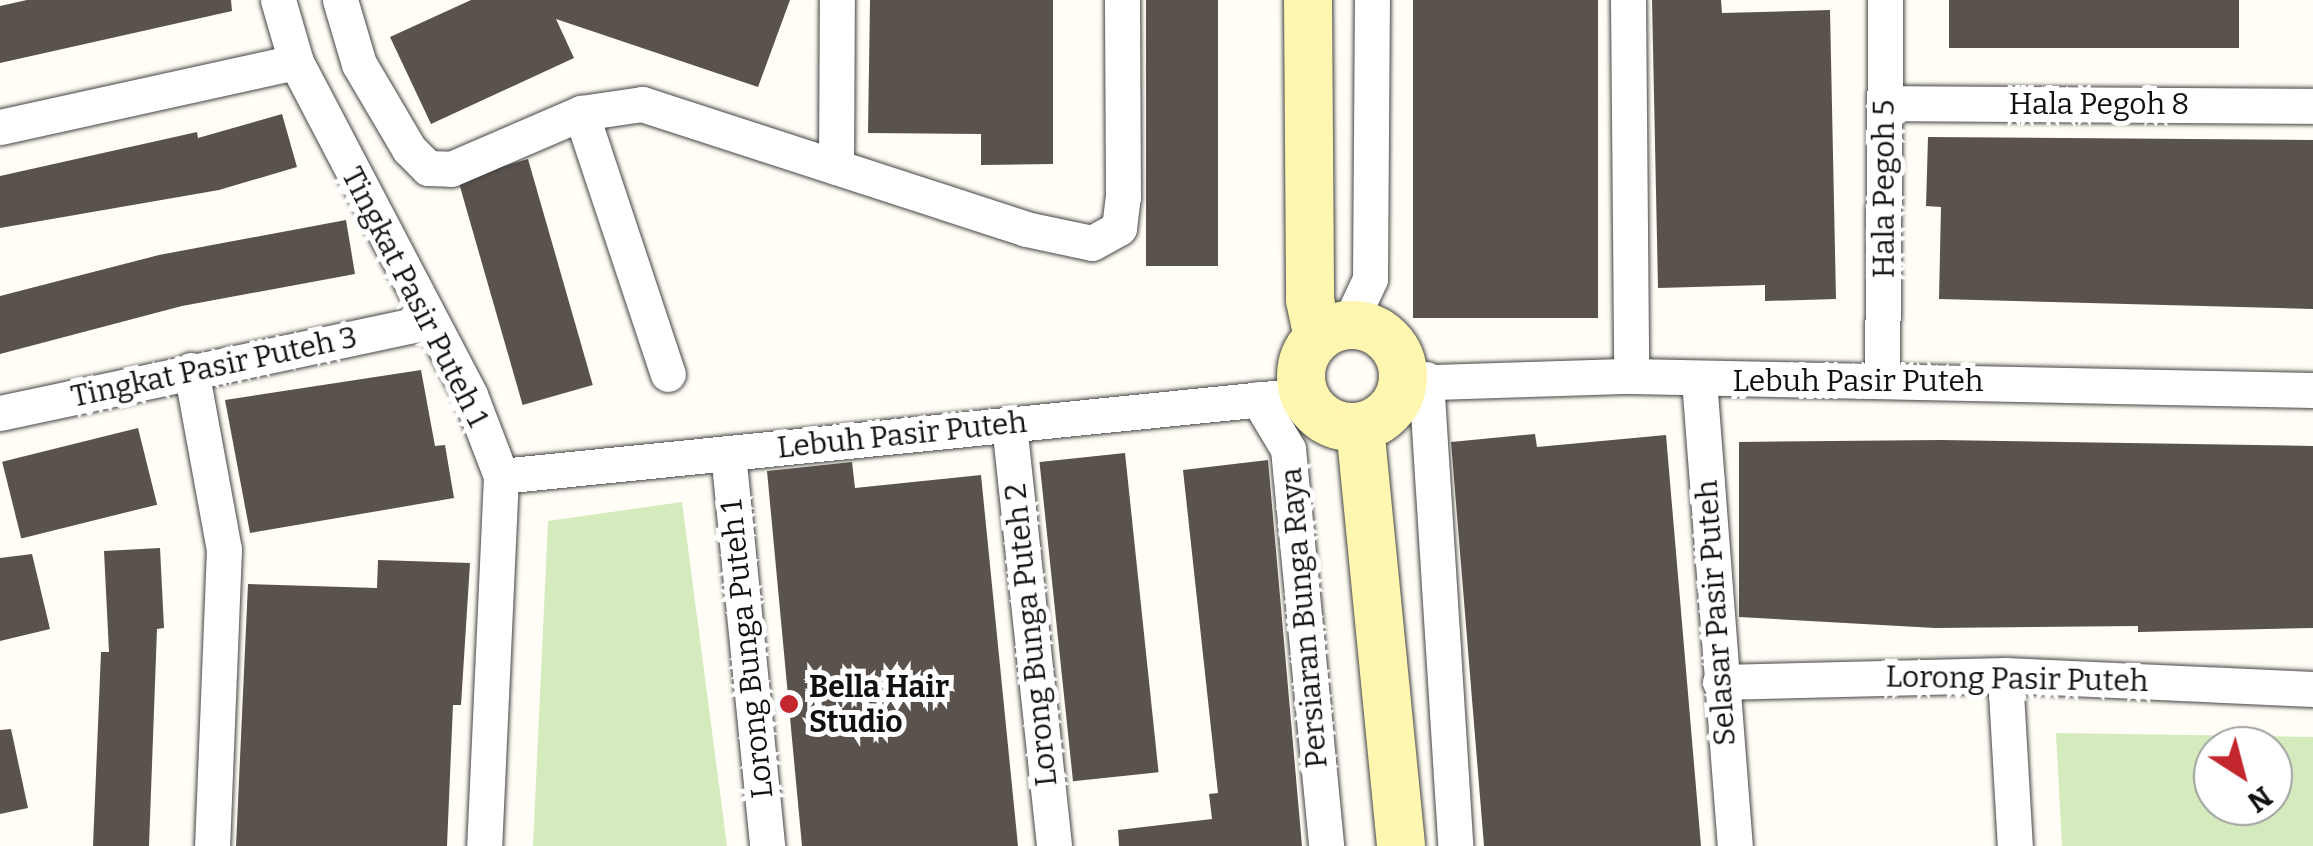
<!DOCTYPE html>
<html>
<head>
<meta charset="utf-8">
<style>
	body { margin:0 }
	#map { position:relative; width:2313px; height:846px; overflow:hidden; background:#fffdf5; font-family:Bitter,serif }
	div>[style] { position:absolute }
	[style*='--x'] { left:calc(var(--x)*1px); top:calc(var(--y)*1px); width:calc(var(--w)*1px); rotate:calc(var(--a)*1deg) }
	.green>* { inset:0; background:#d5ebbd }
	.building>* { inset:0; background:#5a524d; transform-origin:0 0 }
	.roads { filter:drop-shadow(0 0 2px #444) drop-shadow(0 0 2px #444) }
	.street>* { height:35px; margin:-17.5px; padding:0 17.5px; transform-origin:17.5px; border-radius:17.5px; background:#fff }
	.secondary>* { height:48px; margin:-24px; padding:0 24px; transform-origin:24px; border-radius:24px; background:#fff6b0 }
	.secondary>.ring { margin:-24px; padding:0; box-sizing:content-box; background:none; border:48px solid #fff6b0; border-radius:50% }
	.dots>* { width:28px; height:28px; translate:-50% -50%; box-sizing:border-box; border:5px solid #fff; border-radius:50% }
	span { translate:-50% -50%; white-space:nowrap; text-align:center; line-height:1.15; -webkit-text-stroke:10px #fff; paint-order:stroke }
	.street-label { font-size:30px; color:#111 }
	.poi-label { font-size:30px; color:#111; font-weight:700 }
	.left { translate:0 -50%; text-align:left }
	.north { position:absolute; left:2193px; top:726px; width:100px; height:100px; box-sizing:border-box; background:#fff; border:2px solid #a0a0a0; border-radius:50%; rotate:144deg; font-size:28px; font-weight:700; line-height:40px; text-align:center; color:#111 }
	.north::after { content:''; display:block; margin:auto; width:35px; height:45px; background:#c4262e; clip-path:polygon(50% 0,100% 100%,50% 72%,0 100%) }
</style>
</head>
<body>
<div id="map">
	<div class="green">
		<i style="clip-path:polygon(682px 502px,727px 846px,533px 846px,548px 521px)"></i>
		<i style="clip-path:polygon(evenodd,2056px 733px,2313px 737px,2313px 846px,2062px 846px,2056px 733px,2213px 746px,2273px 746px,2273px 806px,2213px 806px,2213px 746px)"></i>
	</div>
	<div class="building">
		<i style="clip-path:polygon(27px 0,231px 0,232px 11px,0 63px,0 6px)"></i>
		<i style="clip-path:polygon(471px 0,790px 0,758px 87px,556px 19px,574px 58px,431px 124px,390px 37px)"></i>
		<i style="clip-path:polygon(870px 0,1053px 0,1053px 164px,981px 165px,981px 134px,868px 133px)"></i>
		<i style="left:1146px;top:0;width:72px;height:266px"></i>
		<i style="left:1413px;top:0;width:185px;height:318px"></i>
		<i style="clip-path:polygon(1652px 0,1721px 0,1722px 13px,1830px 10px,1836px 299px,1765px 301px,1765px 285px,1658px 288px)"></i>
		<i style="left:1949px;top:0;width:290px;height:48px"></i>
		<i style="clip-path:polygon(282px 114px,297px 167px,219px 190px,0 228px,0 176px,197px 132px,198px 138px)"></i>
		<i style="clip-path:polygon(1928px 137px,2313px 140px,2313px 309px,1939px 299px,1941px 207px,1926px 206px)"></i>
		<i style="left:528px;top:159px;width:235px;height:73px;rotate:74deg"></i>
		<i style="clip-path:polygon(346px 220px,355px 274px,182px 306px,0 354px,0 296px,159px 255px)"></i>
		<i style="clip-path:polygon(421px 370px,435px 446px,445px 445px,454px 498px,250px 533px,225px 400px)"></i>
		<i style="left:138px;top:428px;width:79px;height:140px;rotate:76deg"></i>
		<i style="clip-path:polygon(1535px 434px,1537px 447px,1666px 435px,1701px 846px,1484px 846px,1451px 442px)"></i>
		<i style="clip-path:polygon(1941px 440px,2313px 446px,2313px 628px,2138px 632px,2138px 626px,1935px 628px,1739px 617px,1739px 442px)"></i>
		<i style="left:1125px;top:453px;width:321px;height:86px;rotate:84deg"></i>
		<i style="clip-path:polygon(1268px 460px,1302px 846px,1119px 846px,1118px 830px,1212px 819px,1209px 794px,1218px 793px,1183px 470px)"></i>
		<i style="clip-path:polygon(852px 462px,855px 488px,981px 475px,1018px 846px,802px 846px,767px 471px)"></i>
		<i style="clip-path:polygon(160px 548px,164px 628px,157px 629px,149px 846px,93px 846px,101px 652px,109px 652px,104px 551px)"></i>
		<i style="clip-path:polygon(32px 554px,50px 629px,0 641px,0 558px)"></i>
		<i style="clip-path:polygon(378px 560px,470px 563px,461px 705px,453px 705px,447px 846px,236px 846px,248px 584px,377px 588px)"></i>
		<i style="clip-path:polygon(11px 729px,28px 808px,0 814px,0 730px)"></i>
	</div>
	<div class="roads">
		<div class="street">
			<i style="--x:278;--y:0;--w:65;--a:73.8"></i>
			<i style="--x:296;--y:62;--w:376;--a:62.4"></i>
			<i style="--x:470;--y:395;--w:87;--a:69.1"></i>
			<i style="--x:501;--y:476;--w:370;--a:92.6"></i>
			<i style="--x:340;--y:0;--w:67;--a:73.5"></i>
			<i style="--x:359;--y:64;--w:99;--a:59.5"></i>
			<i style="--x:409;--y:149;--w:27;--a:45"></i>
			<i style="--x:428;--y:168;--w:23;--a:2"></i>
			<i style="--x:451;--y:169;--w:142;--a:-23.3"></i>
			<i style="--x:581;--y:113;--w:62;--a:-8.4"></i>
			<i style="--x:642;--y:104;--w:404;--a:18"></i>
			<i style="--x:1026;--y:229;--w:67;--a:12"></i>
			<i style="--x:1092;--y:243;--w:31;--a:-29"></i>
			<i style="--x:1119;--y:228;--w:31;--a:-83"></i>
			<i style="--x:1123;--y:197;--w:197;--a:-90.3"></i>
			<i style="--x:1628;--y:0;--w:376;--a:89.5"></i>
			<i style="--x:1884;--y:103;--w:429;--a:0.4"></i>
			<i style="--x:581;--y:113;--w:275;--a:71.6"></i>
			<i style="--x:0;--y:127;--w:303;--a:-12.4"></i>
			<i style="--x:836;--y:167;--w:167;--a:-89.7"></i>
			<i style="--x:1349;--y:324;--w:50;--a:-65"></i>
			<i style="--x:1370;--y:279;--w:279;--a:-89.6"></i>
			<i style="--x:191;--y:370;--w:182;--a:79.6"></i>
			<i style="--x:224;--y:549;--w:297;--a:92.3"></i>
			<i style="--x:1426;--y:379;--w:468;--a:86.4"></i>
			<i style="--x:1882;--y:379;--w:379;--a:-89.5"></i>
			<i style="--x:1699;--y:380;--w:467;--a:85.6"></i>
			<i style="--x:1403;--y:383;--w:228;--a:-1.8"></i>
			<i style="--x:1631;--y:376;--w:682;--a:1.18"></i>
			<i style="--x:1258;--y:399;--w:58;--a:59"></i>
			<i style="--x:1288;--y:449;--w:399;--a:84.5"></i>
			<i style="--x:0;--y:413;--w:437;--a:-12"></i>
			<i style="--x:1009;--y:424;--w:424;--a:83.9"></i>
			<i style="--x:728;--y:453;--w:395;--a:84.3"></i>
			<i style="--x:501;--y:476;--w:806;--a:-5.77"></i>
			<i style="--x:2005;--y:675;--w:171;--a:86.7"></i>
			<i style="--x:1720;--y:682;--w:285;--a:-1.4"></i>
			<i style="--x:2005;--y:675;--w:308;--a:2.6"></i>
		</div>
		<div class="secondary">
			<i style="--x:1308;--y:0;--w:300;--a:89.6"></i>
			<i style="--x:1310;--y:300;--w:38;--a:78"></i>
			<i class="ring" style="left:1301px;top:325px;width:54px;height:54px"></i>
			<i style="--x:1360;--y:427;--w:421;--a:84.4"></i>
		</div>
	</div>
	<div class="dots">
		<i style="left:789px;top:704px;background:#c4262e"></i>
	</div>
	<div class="street-label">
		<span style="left:2099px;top:104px">Hala Pegoh 8</span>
		<span style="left:1884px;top:189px;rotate:-90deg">Hala Pegoh 5</span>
		<span style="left:415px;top:297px;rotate:63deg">Tingkat Pasir Puteh 1</span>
		<span style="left:214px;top:367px;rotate:-12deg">Tingkat Pasir Puteh 3</span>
		<span style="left:1858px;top:381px">Lebuh Pasir Puteh</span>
		<span style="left:902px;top:435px;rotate:-6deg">Lebuh Pasir Puteh</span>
		<span style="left:1716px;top:613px;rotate:-94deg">Selasar Pasir Puteh</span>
		<span style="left:1304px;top:618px;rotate:-95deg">Persiaran Bunga Raya</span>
		<span style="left:1031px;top:635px;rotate:-96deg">Lorong Bunga Puteh 2</span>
		<span style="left:747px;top:649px;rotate:-96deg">Lorong Bunga Puteh 1</span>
		<span style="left:2017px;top:679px;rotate:1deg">Lorong Pasir Puteh</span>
	</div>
	<div class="poi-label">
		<span class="left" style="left:809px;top:704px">Bella Hair<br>Studio</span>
	</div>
	<div class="north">N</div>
</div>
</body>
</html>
